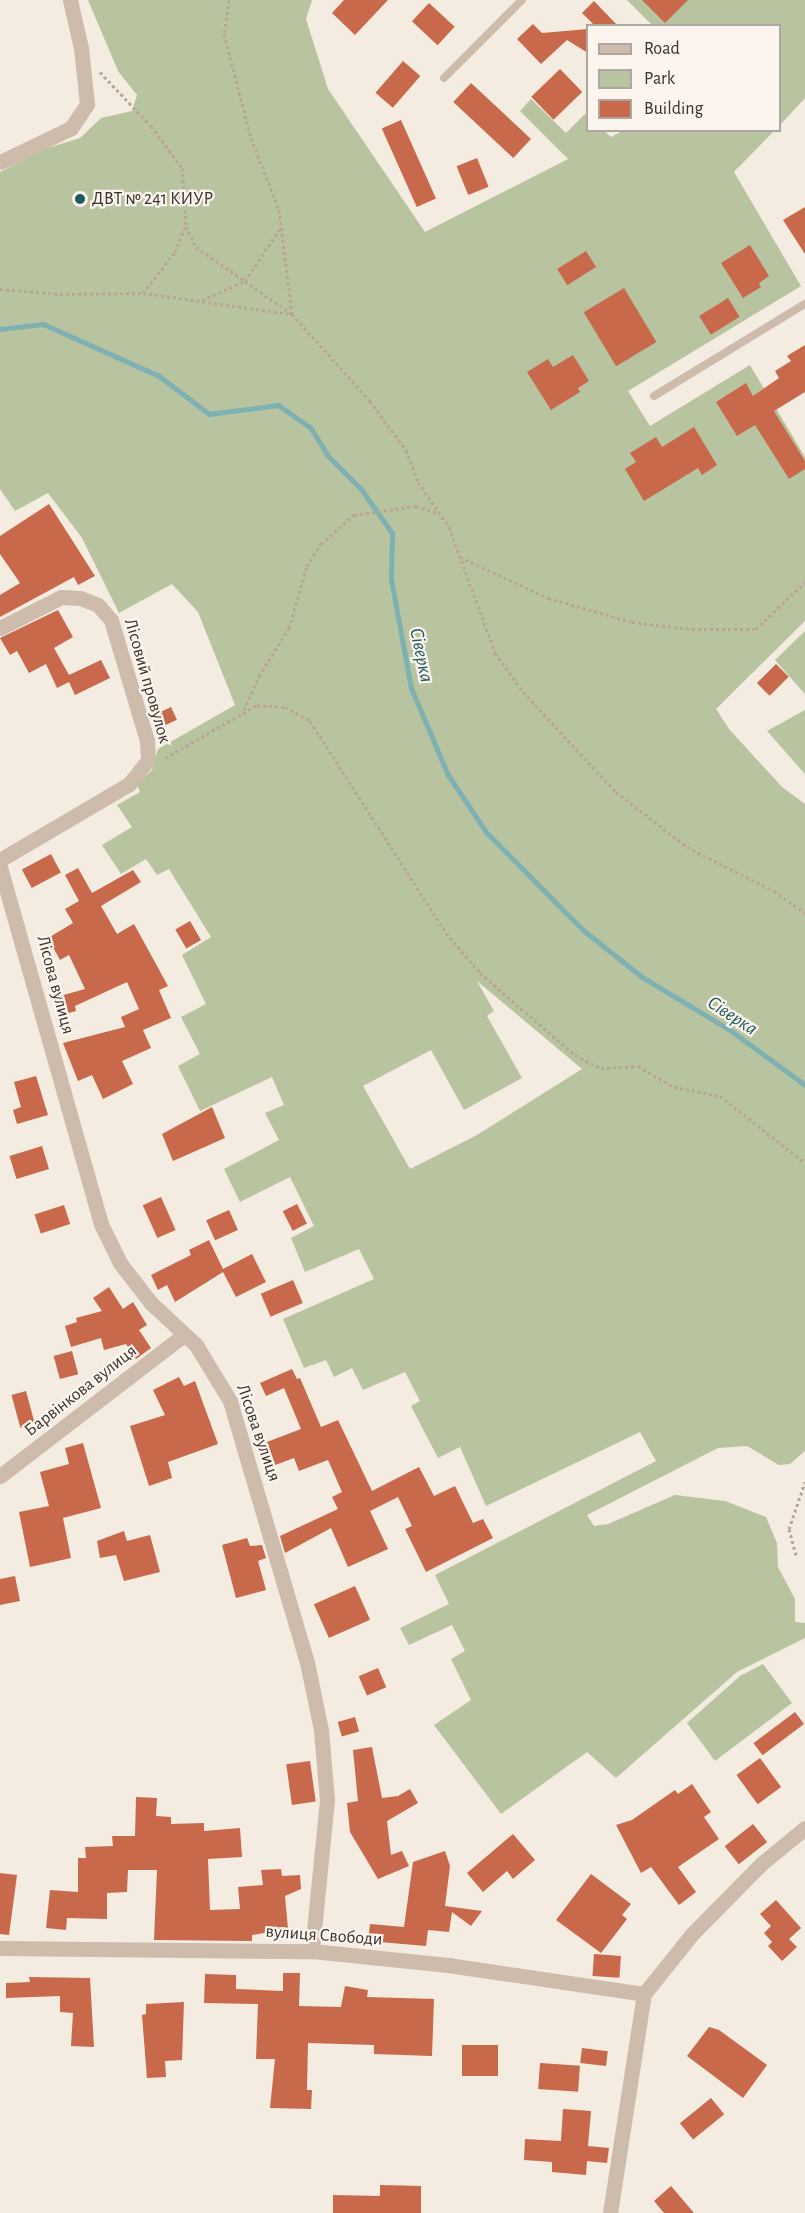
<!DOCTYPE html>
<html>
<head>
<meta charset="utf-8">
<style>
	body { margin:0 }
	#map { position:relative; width:805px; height:2213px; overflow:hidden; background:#f4ebe1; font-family:"Alegreya Sans",sans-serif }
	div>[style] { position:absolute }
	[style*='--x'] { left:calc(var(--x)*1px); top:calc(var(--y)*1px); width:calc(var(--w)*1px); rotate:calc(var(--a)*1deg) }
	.green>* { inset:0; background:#b8c4a0 }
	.stream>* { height:5px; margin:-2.5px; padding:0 2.5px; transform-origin:2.5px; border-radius:2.5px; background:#7fb0b2 }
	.building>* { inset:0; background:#c8694b; transform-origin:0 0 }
	.path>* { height:3px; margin-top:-1.5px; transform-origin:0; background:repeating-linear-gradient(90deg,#b9a596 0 3px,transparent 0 6px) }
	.service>* { height:8px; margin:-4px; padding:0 4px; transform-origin:4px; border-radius:4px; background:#cdbbac }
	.minor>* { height:15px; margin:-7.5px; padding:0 7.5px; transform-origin:7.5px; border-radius:7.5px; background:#cdbbac }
	.dots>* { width:16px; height:16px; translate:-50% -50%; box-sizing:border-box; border:3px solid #fbf5ee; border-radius:50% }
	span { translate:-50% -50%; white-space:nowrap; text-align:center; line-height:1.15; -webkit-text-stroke:4.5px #fbf5ee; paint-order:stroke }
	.poi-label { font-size:18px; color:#3b302b }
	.left { translate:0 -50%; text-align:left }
	.street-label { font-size:18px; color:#3b302b }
	.water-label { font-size:20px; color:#1f5a5e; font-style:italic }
	.legend { position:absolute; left:586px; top:24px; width:195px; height:108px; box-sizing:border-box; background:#fbf5ee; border:2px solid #aea6a0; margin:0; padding:8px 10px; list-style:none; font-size:18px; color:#3b302b }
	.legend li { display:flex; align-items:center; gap:12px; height:30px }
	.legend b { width:30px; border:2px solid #aea6a0 }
</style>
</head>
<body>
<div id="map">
	<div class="green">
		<i style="clip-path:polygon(evenodd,88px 0,312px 0,306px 19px,328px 89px,425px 232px,568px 159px,520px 111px,531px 99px,566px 133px,586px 113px,588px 130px,604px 131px,611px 137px,624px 130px,774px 131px,734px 172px,801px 286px,628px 391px,650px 426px,750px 365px,805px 457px,805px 621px,716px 709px,729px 729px,782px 787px,805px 804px,805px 1451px,790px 1464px,779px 1465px,747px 1446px,718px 1448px,587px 1515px,594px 1526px,608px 1524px,675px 1495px,725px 1501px,766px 1517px,777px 1543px,778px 1567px,795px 1599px,795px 1622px,805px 1623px,805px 1638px,737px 1672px,616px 1778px,587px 1752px,501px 1814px,434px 1725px,471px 1700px,451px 1659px,465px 1651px,452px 1625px,409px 1645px,400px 1628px,449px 1604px,435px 1575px,656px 1461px,640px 1432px,486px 1506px,460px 1447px,438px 1458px,411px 1406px,420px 1401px,405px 1372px,363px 1390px,352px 1368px,334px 1377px,326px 1360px,304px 1368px,283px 1319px,374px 1279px,359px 1249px,305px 1272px,291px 1238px,314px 1226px,290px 1177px,240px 1202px,224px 1169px,279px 1140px,265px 1113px,284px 1105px,272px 1077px,200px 1111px,178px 1066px,200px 1054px,181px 1017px,206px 1004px,182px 955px,211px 937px,169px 869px,157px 875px,146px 859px,121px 874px,102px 845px,132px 827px,117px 805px,140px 792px,137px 785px,152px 770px,158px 749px,235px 705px,198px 612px,172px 584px,119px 613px,82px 538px,48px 493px,15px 511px,0 489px,0 172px,41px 150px,80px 138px,101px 118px,132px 111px,137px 95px,118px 71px,88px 0,477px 981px,582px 1069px,477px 1135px,410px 1169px,363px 1086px,431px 1050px,464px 1110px,522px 1078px,487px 1016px,494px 1011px,477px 981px)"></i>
		<i style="clip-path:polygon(627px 0,805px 0,805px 98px,780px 125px,780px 26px,652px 25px)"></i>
		<i style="clip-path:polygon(805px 631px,805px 694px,775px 660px)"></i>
		<i style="clip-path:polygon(805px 710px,805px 774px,767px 731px)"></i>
		<i style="clip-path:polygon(763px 1664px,792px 1703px,715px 1761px,687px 1723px,740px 1676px)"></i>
	</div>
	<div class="stream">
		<i style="--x:0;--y:329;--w:43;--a:-6.6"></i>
		<i style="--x:43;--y:324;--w:127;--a:24.1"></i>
		<i style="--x:159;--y:376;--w:63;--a:37.2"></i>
		<i style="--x:209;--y:414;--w:70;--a:-7.4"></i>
		<i style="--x:278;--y:405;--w:39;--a:35"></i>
		<i style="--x:310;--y:427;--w:34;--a:58"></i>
		<i style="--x:328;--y:456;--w:47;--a:45"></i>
		<i style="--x:361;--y:489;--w:54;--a:54.8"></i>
		<i style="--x:392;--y:533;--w:46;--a:91.2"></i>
		<i style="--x:391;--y:579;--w:111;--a:79.6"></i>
		<i style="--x:411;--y:688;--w:95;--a:67"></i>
		<i style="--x:448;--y:775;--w:69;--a:56.3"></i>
		<i style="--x:486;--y:832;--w:138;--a:45.3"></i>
		<i style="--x:583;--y:930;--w:75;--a:38.5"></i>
		<i style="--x:642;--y:977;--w:103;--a:31.1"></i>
		<i style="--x:730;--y:1030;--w:93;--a:36.3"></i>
	</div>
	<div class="building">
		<i style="clip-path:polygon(344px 0,388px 0,355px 35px,332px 13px)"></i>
		<i style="clip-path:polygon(642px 0,688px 0,665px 23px)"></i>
		<i style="clip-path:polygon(594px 1px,618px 26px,595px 26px,582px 13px)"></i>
		<i style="left:429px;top:3px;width:35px;height:25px;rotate:43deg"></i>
		<i style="clip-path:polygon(533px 24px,542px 33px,588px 29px,588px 53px,567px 40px,541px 64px,517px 39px)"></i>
		<i style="left:403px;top:61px;width:23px;height:42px;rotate:41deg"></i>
		<i style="left:560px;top:69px;width:32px;height:40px;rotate:46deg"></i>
		<i style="left:471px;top:83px;width:82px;height:26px;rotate:43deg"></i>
		<i style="left:401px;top:120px;width:86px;height:21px;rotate:66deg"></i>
		<i style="left:477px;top:158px;width:31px;height:22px;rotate:68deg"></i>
		<i style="clip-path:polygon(805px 207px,805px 254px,783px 220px)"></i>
		<i style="clip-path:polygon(750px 245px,769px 276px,759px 283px,761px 287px,743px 298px,721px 263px)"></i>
		<i style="left:586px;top:251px;width:19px;height:34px;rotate:58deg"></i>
		<i style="left:624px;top:288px;width:63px;height:47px;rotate:59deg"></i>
		<i style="left:728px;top:298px;width:22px;height:34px;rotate:58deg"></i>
		<i style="clip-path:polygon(805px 345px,805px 392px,774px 411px,805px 461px,805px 469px,789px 479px,755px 425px,737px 436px,716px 402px,746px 383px,753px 396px,779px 378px,775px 371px,791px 361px,787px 356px)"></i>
		<i style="clip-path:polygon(573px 355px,589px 381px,578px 388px,580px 392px,551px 410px,527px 372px,548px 359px,553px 367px)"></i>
		<i style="clip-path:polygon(694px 427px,717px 465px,702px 475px,698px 468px,644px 501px,625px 469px,636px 462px,630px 453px,656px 437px,662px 447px)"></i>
		<i style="clip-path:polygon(49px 504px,95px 576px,78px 585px,74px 577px,0 617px,0 595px,20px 583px,0 554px,0 536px)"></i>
		<i style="clip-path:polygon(58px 610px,73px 637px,54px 648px,69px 675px,101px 660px,110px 678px,75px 695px,69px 682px,57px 688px,46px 664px,29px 673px,17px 651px,10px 655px,0 638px)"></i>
		<i style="left:776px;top:664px;width:18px;height:27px;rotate:45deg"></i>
		<i style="left:171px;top:707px;width:14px;height:20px;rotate:65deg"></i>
		<i style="left:51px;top:854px;width:21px;height:33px;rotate:62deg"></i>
		<i style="clip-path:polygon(78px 868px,92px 893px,133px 870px,141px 882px,101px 906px,117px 934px,134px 924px,168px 986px,159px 990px,171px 1018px,143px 1030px,151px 1048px,122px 1061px,133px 1084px,103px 1099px,92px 1075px,78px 1081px,63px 1043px,125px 1027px,121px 1017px,139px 1009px,127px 982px,75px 1006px,76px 1011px,58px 1016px,53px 998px,85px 989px,69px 955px,60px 960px,48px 938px,73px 923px,65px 909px,79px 901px,65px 875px)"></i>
		<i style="left:190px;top:921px;width:22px;height:17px;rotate:60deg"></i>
		<i style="clip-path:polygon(36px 1076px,48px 1115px,17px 1124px,13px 1110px,21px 1107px,14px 1082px)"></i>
		<i style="clip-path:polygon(212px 1107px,225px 1138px,173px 1161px,162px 1134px)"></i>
		<i style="left:42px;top:1146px;width:24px;height:34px;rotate:73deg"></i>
		<i style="left:161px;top:1197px;width:36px;height:20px;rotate:66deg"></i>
		<i style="left:297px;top:1204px;width:22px;height:16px;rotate:63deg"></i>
		<i style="left:64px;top:1205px;width:20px;height:31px;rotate:72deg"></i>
		<i style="left:229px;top:1210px;width:22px;height:25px;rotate:66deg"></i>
		<i style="clip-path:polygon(209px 1240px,223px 1269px,252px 1254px,266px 1282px,236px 1297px,223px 1272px,175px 1302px,167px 1285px,158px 1290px,151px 1275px,191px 1255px,189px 1250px)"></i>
		<i style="left:293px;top:1280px;width:25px;height:35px;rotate:67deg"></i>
		<i style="clip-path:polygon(109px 1287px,123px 1309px,133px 1302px,147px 1325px,139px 1330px,151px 1348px,136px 1359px,126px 1344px,104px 1350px,101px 1338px,71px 1347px,65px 1326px,77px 1322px,76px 1318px,102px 1311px,93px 1298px)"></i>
		<i style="left:72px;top:1351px;width:24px;height:19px;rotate:75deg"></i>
		<i style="clip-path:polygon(292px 1369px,297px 1379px,300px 1378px,321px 1427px,338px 1420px,372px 1491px,419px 1467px,434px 1496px,455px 1486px,473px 1523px,483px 1519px,493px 1538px,426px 1572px,405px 1529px,412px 1526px,398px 1497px,370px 1511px,388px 1549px,348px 1567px,331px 1528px,285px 1553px,280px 1536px,338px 1509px,332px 1497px,342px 1492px,328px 1460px,299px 1471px,294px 1458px,267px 1468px,259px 1445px,301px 1429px,284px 1388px,266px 1396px,260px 1383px)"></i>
		<i style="clip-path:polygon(179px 1377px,184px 1386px,195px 1381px,218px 1444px,168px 1462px,172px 1478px,149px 1486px,130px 1426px,165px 1415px,153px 1390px)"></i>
		<i style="left:26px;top:1391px;width:34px;height:15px;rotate:75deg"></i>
		<i style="clip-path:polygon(83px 1443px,101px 1508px,63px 1518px,71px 1558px,30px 1567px,19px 1512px,49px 1506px,40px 1472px,69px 1464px,65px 1448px)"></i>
		<i style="clip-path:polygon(124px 1531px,127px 1541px,150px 1535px,160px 1572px,124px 1581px,116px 1555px,100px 1558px,97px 1541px)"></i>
		<i style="clip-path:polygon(247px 1538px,250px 1546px,262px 1545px,266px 1558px,258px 1561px,266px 1590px,236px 1598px,222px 1545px)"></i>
		<i style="clip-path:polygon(15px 1576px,20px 1601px,0 1605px,0 1579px)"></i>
		<i style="left:355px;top:1586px;width:37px;height:45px;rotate:66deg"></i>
		<i style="left:378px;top:1668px;width:21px;height:21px;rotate:67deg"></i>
		<i style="left:795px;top:1712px;width:15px;height:52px;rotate:53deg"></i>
		<i style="left:355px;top:1717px;width:15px;height:18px;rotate:74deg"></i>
		<i style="clip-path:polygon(372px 1747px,382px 1798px,398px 1796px,410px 1789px,418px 1803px,387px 1821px,391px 1855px,402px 1851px,409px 1866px,378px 1879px,350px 1832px,347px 1803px,358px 1801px,353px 1750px)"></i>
		<i style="left:760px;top:1758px;width:36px;height:29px;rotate:54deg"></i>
		<i style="left:310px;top:1761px;width:41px;height:24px;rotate:82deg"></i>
		<i style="clip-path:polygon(692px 1784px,711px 1812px,704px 1817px,719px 1839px,678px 1867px,696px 1892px,679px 1905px,651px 1867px,641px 1873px,616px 1825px,632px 1820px,675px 1790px,678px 1794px)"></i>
		<i style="clip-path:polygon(136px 1797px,157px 1798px,156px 1816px,171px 1817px,171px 1824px,204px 1823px,204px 1831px,240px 1828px,242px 1857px,208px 1859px,210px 1910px,240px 1909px,238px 1887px,263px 1885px,261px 1870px,281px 1869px,282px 1876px,300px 1875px,301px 1889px,285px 1896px,288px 1929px,252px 1935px,252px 1941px,154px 1940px,157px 1870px,128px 1870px,127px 1892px,107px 1893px,107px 1919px,67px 1918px,66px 1930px,46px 1928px,50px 1890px,78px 1892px,78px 1858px,86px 1858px,85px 1847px,113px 1846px,112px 1836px,135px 1836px)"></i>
		<i style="left:753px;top:1824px;width:23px;height:36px;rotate:52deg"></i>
		<i style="clip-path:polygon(513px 1834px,535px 1860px,513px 1879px,507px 1871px,483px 1892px,467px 1873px)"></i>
		<i style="clip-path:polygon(445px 1851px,450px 1866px,445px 1906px,482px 1911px,471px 1926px,452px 1912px,449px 1932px,428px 1930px,426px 1946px,368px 1941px,370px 1924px,404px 1927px,413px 1862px)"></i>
		<i style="clip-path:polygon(0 1873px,17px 1875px,9px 1935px,0 1934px)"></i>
		<i style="clip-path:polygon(591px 1874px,631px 1904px,622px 1915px,627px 1919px,601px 1953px,556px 1920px)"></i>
		<i style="clip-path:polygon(776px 1900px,801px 1928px,789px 1939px,797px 1947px,782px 1961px,768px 1946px,772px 1942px,764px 1933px,771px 1926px,760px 1914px)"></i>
		<i style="left:594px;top:1954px;width:27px;height:22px;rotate:4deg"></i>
		<i style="clip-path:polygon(283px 1973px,300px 1973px,299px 2006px,341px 2007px,345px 1986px,368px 1990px,367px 1997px,434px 1999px,432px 2056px,374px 2054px,374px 2045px,308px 2043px,307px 2090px,312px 2090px,311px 2109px,270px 2108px,275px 2059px,256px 2059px,258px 2004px,204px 2003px,205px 1974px,236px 1975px,236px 1989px,283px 1991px)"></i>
		<i style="clip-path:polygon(29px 1977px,90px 1978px,94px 2047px,71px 2046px,73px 2013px,60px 2012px,60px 1996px,6px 1998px,6px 1983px,30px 1982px)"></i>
		<i style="clip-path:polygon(184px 2002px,182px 2060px,165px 2061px,166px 2077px,147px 2078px,142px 2015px,146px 2014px,146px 2004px)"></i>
		<i style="clip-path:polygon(709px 2027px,719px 2030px,767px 2065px,743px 2098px,687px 2056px)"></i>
		<i style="left:462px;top:2045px;width:36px;height:31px"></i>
		<i style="left:582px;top:2048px;width:26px;height:15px;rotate:7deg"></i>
		<i style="left:540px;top:2063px;width:40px;height:26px;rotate:4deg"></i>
		<i style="left:711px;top:2098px;width:21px;height:40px;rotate:51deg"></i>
		<i style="clip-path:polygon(563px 2109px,591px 2111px,588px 2146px,609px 2148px,607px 2163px,587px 2161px,586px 2175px,552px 2172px,552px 2162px,524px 2160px,525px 2139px,561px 2141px)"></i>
		<i style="clip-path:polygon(380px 2185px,421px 2186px,421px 2213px,333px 2213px,333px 2195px,380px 2196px)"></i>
		<i style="clip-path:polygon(671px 2186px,694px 2213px,664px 2213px,654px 2201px)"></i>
	</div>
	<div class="path">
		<i style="--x:229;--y:0;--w:34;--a:98"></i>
		<i style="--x:224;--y:34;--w:107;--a:75.4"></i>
		<i style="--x:251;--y:138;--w:77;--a:68.7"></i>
		<i style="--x:279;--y:210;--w:105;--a:82.9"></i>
		<i style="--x:100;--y:72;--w:74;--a:46.6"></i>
		<i style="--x:151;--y:126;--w:52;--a:53.6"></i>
		<i style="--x:182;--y:168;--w:58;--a:86.1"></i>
		<i style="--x:186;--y:226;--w:23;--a:65"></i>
		<i style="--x:196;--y:247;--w:117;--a:34.9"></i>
		<i style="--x:292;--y:314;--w:117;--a:48.1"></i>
		<i style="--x:370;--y:401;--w:61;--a:53.7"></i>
		<i style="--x:406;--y:450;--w:34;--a:69"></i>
		<i style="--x:418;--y:482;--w:55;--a:55.4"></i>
		<i style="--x:449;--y:527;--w:134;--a:69.9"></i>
		<i style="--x:495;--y:653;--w:48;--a:54.3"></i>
		<i style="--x:523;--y:692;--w:137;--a:47.1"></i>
		<i style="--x:616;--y:792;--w:90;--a:37.8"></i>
		<i style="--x:687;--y:847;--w:97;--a:26.8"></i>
		<i style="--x:774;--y:891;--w:38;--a:35"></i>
		<i style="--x:0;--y:289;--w:60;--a:4.8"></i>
		<i style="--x:60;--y:294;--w:83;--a:-0.7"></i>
		<i style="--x:143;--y:293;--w:148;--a:8.1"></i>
		<i style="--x:143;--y:293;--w:52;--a:-52"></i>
		<i style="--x:175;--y:252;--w:27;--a:-68"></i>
		<i style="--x:202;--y:300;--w:47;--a:-23.8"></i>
		<i style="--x:245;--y:281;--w:63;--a:-56.1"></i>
		<i style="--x:460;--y:557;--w:97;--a:25"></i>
		<i style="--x:548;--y:598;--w:87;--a:15.9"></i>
		<i style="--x:632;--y:622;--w:60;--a:6.7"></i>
		<i style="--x:692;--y:629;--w:64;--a:0"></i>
		<i style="--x:756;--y:629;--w:68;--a:-43.8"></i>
		<i style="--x:244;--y:710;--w:37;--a:-66"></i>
		<i style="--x:259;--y:676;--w:57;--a:-58"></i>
		<i style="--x:289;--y:628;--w:65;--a:-73.8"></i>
		<i style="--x:307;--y:566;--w:26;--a:-58"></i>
		<i style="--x:321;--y:544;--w:44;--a:-41.3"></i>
		<i style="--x:354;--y:515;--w:63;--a:-8.3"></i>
		<i style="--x:416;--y:506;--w:25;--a:18"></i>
		<i style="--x:165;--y:758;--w:106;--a:-29.9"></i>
		<i style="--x:257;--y:705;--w:28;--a:4"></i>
		<i style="--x:285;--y:707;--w:29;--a:29"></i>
		<i style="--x:310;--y:721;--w:252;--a:57.3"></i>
		<i style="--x:446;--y:933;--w:52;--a:49.6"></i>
		<i style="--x:480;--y:973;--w:125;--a:40.8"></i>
		<i style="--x:575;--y:1055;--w:29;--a:27"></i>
		<i style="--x:601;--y:1068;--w:37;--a:-3"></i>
		<i style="--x:638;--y:1066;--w:42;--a:30.3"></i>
		<i style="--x:674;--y:1087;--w:47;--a:11.1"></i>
		<i style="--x:720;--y:1096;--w:108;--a:38.2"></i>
		<i style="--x:796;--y:1555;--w:27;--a:-105"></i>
		<i style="--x:789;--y:1529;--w:50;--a:-71.2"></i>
	</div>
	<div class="service">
		<i style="--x:444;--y:78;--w:110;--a:-45"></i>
		<i style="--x:654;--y:396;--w:177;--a:-31.4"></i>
	</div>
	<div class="minor">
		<i style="--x:0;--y:162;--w:79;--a:-25.6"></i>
		<i style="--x:71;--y:128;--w:29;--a:-56"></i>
		<i style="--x:87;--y:104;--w:56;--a:-96.1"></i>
		<i style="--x:81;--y:48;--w:49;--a:-102.9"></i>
		<i style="--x:0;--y:628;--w:68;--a:-26.9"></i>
		<i style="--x:61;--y:597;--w:19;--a:3"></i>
		<i style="--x:80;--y:598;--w:19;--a:21"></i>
		<i style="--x:98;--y:605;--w:20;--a:49"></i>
		<i style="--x:111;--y:620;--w:126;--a:73.4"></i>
		<i style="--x:147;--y:741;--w:19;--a:87"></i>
		<i style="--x:148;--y:760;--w:31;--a:128"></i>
		<i style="--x:129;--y:784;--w:150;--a:149.5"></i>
		<i style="--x:0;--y:867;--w:371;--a:74.2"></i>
		<i style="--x:101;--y:1224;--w:43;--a:64"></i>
		<i style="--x:120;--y:1263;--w:51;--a:52.2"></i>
		<i style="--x:151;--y:1303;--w:62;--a:43"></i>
		<i style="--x:196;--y:1345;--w:66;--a:58.7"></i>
		<i style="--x:230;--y:1401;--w:272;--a:73.6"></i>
		<i style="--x:307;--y:1662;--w:69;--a:78.4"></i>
		<i style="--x:321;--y:1730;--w:70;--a:85.1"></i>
		<i style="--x:327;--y:1800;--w:152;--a:95.7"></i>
		<i style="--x:0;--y:1476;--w:232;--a:-37.5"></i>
		<i style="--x:0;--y:1948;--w:312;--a:0.6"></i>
		<i style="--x:312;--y:1951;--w:137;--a:5.9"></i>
		<i style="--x:448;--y:1965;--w:198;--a:8.4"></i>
		<i style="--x:610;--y:2213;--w:222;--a:-81.2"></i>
		<i style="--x:644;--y:1994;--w:77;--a:-51.3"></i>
		<i style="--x:692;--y:1934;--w:98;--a:-45.4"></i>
		<i style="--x:761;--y:1864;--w:57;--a:-39.3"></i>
	</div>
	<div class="dots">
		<i style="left:80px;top:199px;background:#1f5a5e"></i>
	</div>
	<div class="poi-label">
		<span class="left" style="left:92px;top:199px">ДВТ № 241 КИУР</span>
	</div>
	<div class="street-label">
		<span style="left:147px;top:681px;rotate:74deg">Лісовий провулок</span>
		<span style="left:55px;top:985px;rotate:75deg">Лісова вулиця</span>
		<span style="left:81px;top:1391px;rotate:-38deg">Барвінкова вулиця</span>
		<span style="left:258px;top:1433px;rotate:71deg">Лісова вулиця</span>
		<span style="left:324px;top:1936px;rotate:4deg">вулиця Свободи</span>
	</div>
	<div class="water-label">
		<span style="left:421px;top:655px;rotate:78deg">Сіверка</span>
		<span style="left:732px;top:1016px;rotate:33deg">Сіверка</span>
	</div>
	<ul class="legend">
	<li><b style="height:8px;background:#cdbbac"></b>Road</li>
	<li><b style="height:16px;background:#b8c4a0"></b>Park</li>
	<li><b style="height:16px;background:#c8694b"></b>Building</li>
	</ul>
</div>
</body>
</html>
